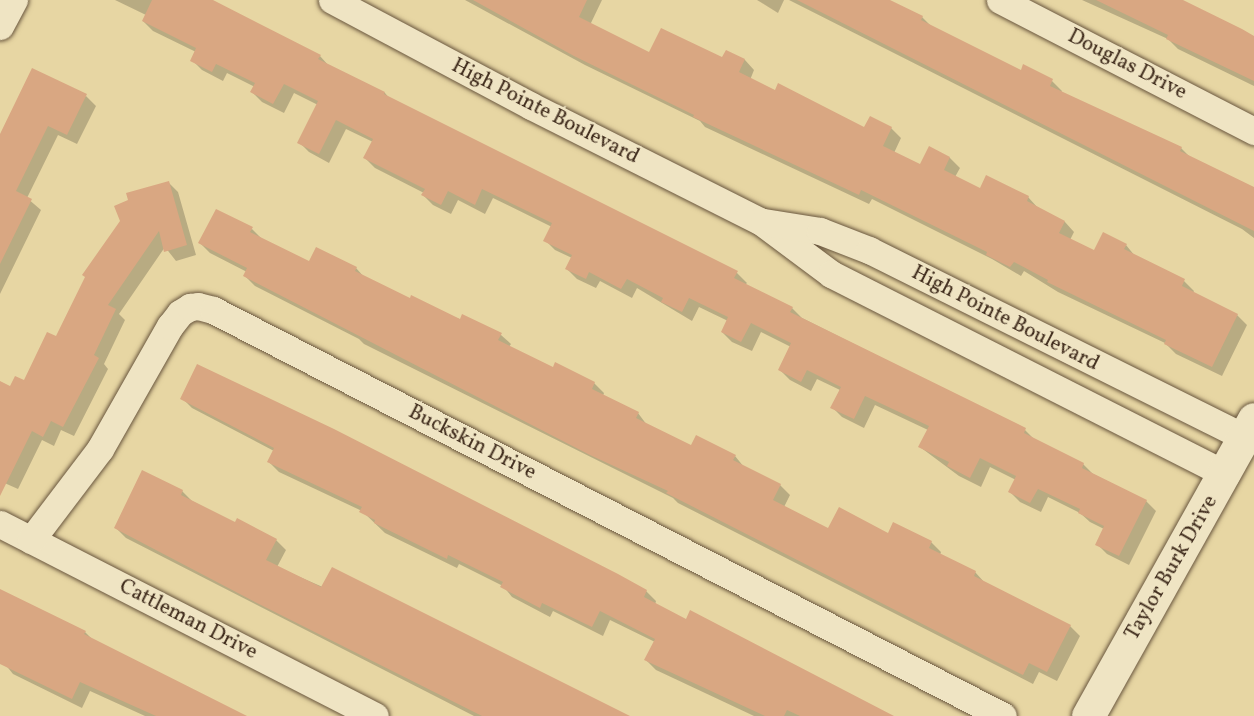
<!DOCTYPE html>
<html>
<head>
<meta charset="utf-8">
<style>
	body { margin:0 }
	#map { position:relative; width:1254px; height:716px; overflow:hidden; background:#e7d6a3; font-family:Vollkorn,serif }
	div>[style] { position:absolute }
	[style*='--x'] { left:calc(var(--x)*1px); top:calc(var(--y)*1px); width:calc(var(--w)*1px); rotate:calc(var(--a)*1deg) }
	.shadow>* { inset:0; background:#0003 }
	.building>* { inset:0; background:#d9a782 }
	.roads { filter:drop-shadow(0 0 2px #69563e) drop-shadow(0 0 2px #69563e) }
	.minor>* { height:27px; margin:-13.5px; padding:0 13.5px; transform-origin:13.5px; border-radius:13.5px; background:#efe4c3 }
	.tertiary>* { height:33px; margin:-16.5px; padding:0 16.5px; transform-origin:16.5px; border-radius:16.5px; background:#efe4c3 }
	span { translate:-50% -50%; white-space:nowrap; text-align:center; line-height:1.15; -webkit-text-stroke:4.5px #efe4c3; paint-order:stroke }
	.street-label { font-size:21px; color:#3f2b1c }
</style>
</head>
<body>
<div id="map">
	<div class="shadow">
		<i style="clip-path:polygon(115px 0,211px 0,320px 56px,329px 66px,385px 93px,390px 99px,737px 273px,747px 283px,745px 285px,792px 308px,802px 318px,1025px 430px,1035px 440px,1083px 464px,1093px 474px,1146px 501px,1156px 511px,1129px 565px,1107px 554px,1097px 544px,1104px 529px,1090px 522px,1080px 513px,1048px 497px,1041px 512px,1020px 502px,1010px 492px,1016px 480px,990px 467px,981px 487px,959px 476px,920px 447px,928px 430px,875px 405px,864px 428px,842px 417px,832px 407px,840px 390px,817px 379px,811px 391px,790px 380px,780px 370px,791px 347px,761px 332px,752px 351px,732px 342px,722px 332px,728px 321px,699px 307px,692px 321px,637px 288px,632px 298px,600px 281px,596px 288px,577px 279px,567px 269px,572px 258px,555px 250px,545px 240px,552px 227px,493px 198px,485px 214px,458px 200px,451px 214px,433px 205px,423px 195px,424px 193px,375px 168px,365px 158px,373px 142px,346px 129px,329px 163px,309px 152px,299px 142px,318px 105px,294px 93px,284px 113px,262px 102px,252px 92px,255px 87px,227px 73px,223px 81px,202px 70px,192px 60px,196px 52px,153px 31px,143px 21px,146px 15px)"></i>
		<i style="clip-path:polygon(465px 0,602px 0,590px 25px,650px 54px,723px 59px,727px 52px,745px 60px,754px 70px,750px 80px,865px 129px,891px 128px,901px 138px,894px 153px,920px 166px,929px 148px,950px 158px,960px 168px,955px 177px,980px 190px,1028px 197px,1038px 208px,1065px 222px,1074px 232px,1070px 240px,1094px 252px,1126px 245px,1135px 256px,1184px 281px,1194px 291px,1193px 293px,1237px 315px,1247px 325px,1222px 376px,1176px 354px,1165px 343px,1058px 292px,1024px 271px,1021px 276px,992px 259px,872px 199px,869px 204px,705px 127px,700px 121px,585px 65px)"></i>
		<i style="clip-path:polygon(757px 0,784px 0,778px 13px)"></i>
		<i style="clip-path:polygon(789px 0,886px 0,922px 17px,932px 27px,1021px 72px,1052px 81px,1062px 91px,1061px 93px,1181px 148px,1192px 159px,1254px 191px,1254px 238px,1242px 229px)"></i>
		<i style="clip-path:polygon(1082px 0,1180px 0,1254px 37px,1254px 86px,1178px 49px,1168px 39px)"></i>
		<i style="clip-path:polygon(86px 96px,96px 106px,77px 144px,58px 135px,27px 198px,41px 210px,0 294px,0 136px)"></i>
		<i style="clip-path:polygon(168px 182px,178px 192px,196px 255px,176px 261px,165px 247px,119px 314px,125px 320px,104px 364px,108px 369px,74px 436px,61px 430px,54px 446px,42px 440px,18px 489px,0 481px,0 382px,11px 388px,25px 382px)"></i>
		<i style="clip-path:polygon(252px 229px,262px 239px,310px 263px,356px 268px,365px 278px,410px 300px,501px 335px,511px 344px,509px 347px,553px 369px,594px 383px,604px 393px,603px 396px,638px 413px,647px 425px,692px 447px,735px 456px,744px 467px,780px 485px,790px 495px,784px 507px,829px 530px,889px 535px,931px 542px,941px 552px,940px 555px,975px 572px,985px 583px,1070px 626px,1080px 636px,1057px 681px,1039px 672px,1033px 684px,678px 503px,673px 498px,364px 344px,359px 339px,255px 286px,245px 276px,247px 272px,210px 253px,200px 243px)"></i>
		<i style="clip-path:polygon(182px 398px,646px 591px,656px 601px,655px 605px,890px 716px,754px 716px,656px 670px,646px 660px,655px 642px,610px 620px,603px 636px,553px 611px,550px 617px,512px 597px,503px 586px,459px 564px,457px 568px,385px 533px,362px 511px,279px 472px,269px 462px,274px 451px,192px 408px)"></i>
		<i style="clip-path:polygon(182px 491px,192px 501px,236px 524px,276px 540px,286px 550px,277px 567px,617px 716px,474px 716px,126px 538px,116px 528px)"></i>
		<i style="clip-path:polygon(0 590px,85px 632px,93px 640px,244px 716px,145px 716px,90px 691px,82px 708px,13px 674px,0 658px)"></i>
	</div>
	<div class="building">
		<i style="clip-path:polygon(152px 0,213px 0,321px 55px,318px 59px,385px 92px,384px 94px,738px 271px,734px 278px,793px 307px,790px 312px,1026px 428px,1024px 433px,1084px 463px,1082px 468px,1147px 500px,1119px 556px,1095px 545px,1104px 526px,1078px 513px,1080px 509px,1038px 489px,1030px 503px,1008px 492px,1016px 476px,980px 458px,970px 478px,947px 466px,949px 462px,918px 447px,929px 426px,865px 396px,854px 419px,830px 408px,841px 387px,807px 370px,801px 382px,778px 370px,791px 343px,751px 323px,741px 342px,721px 332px,728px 317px,689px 298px,682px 312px,661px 302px,663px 298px,627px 279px,621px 289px,589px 272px,586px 279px,565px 269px,572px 255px,543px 241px,552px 223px,482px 189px,475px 205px,448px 191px,441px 205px,421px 195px,425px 189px,363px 158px,373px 139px,336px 120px,319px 154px,297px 143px,318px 101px,284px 84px,273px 104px,250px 92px,255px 83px,216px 64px,212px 72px,190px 61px,196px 48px,142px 21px)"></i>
		<i style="clip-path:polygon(473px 0,587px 0,579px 17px,649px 52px,661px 28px,722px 57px,726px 50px,745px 59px,739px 72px,775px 90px,778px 83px,864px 127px,870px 116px,892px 127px,883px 146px,920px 164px,929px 146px,950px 157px,944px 170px,980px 188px,986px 175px,1029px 196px,1027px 201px,1065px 221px,1059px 233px,1094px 250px,1103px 232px,1127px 244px,1124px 249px,1185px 279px,1182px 286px,1238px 314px,1212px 367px,1164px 344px,1166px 340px,1047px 282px,1048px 280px,1014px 262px,1010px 267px,986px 255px,987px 252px,861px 190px,859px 195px,693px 117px,694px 115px,574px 56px)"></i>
		<i style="clip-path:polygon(797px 0,890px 0,923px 16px,921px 20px,1021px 70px,1023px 64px,1053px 79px,1050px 86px,1182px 147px,1180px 151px,1254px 187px,1254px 231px)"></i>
		<i style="clip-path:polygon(1096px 0,1183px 0,1242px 29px,1254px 36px,1254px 81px,1166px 39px,1168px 35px)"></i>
		<i style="clip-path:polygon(32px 68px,87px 94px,67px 135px,48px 126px,16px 191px,32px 199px,0 264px,0 134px)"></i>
		<i style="clip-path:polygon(169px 181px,187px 245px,164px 252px,159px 231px,108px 305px,116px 309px,94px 355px,99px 358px,63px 427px,51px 421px,43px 437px,32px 431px,0 496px,0 381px,10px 386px,15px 376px,24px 380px,47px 332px,56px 336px,85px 277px,82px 275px,120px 221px,114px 206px,128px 200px,126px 193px)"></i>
		<i style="clip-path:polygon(216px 209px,253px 227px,250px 232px,309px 261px,316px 247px,357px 267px,355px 271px,410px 298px,411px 295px,460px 319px,462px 314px,502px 333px,498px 340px,553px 367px,555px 362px,595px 382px,592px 389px,639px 412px,636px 418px,691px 445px,696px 435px,736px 455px,733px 460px,781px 484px,773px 500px,828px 528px,839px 507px,888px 533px,893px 522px,932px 541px,929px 548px,976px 571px,974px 576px,1071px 625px,1047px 672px,1029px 663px,1023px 675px,991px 659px,666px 493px,668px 491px,590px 455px,243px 276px,247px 268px,198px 243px)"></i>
		<i style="clip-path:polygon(197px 364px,334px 429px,618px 574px,647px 590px,644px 597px,686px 619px,690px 610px,894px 716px,800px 716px,787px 710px,784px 716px,765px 716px,644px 660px,655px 639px,600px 611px,592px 627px,542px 603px,540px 608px,500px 587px,503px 582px,448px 555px,447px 559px,374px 523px,375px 520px,359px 512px,362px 507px,267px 462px,274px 448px,180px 399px)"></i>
		<i style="clip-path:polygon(142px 470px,183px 490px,181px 495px,235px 522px,237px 518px,277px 539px,266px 560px,321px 587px,332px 567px,630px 716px,482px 716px,257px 603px,114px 528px)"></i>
		<i style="clip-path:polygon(0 589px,86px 631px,84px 634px,247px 716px,156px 716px,80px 682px,72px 699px,0 664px)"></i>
	</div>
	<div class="roads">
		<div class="minor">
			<i style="--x:332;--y:0;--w:225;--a:28"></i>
			<i style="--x:531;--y:106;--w:256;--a:26.7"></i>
			<i style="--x:760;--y:221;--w:89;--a:36.7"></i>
			<i style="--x:831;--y:274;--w:443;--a:26.9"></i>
			<i style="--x:1000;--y:0;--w:286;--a:27.3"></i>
			<i style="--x:0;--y:26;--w:30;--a:-62"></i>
			<i style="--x:764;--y:222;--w:57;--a:9.1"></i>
			<i style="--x:820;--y:231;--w:53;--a:21.2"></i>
			<i style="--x:869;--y:250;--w:419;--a:26.5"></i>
			<i style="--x:0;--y:524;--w:421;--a:27.1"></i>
			<i style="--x:31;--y:540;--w:114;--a:-52.8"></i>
			<i style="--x:100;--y:449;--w:142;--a:-60.4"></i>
			<i style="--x:170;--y:326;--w:16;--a:-52"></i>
			<i style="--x:180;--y:313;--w:12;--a:-31"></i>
			<i style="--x:190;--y:307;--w:8;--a:-7"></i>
			<i style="--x:198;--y:306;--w:16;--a:15"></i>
			<i style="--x:213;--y:310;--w:888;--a:27.2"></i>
		</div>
		<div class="tertiary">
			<i style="--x:1088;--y:716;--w:340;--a:-60.8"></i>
		</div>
	</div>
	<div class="street-label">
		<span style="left:1127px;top:65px;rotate:27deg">Douglas Drive</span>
		<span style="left:545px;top:112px;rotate:27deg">High Pointe Boulevard</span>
		<span style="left:1005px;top:319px;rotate:27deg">High Pointe Boulevard</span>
		<span style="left:472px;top:443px;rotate:27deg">Buckskin Drive</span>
		<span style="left:1172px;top:568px;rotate:-60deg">Taylor Burk Drive</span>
		<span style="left:188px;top:620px;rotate:27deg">Cattleman Drive</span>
	</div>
</div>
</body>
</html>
